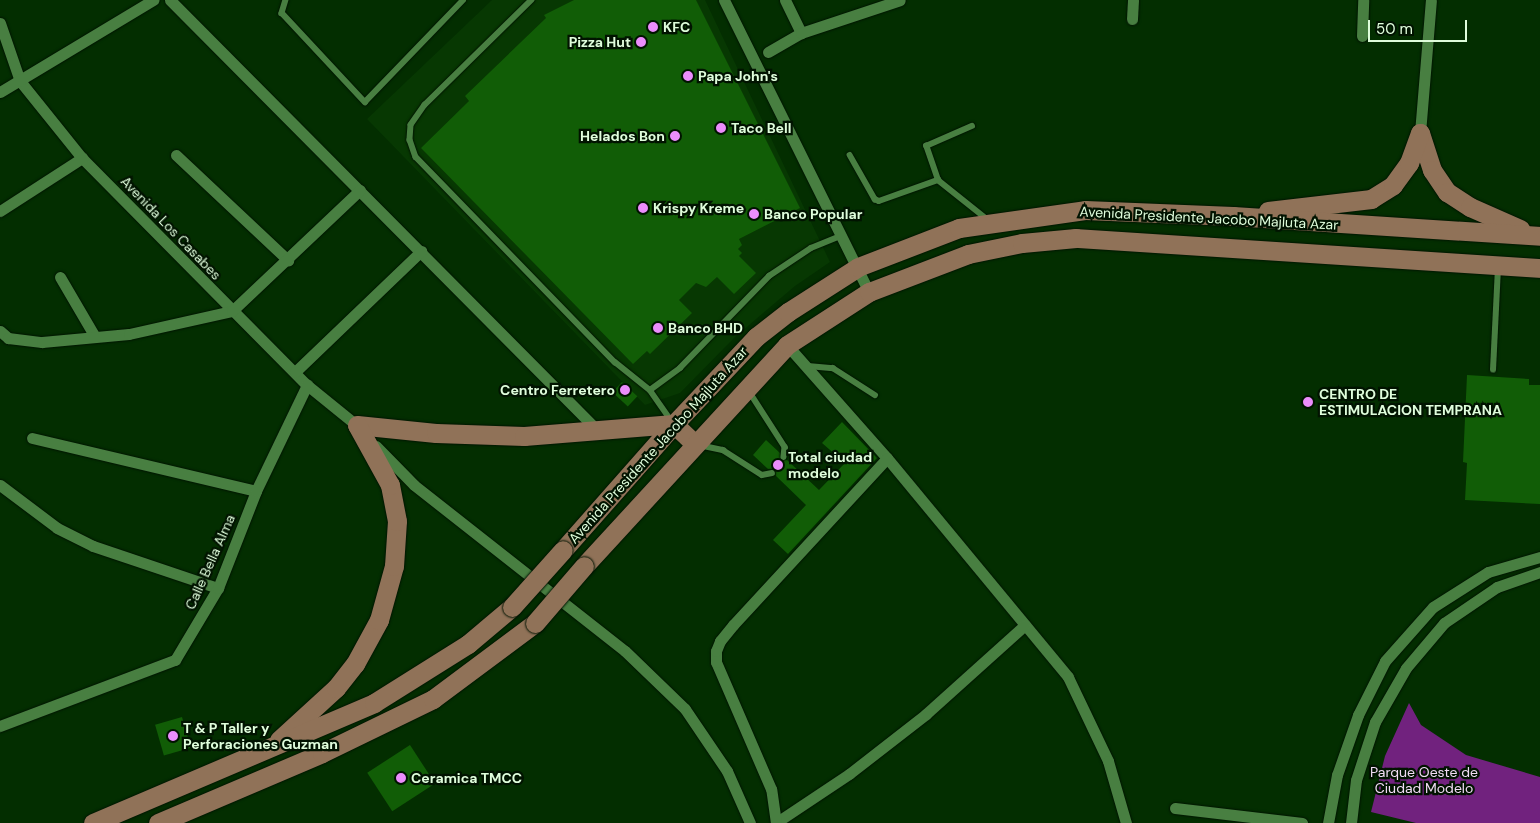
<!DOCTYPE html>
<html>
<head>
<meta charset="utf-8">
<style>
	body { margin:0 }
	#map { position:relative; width:1540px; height:823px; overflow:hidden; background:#032e00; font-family:"DM Sans",sans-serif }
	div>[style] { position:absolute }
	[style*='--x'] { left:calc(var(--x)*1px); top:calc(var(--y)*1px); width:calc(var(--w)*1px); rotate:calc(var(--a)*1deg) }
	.built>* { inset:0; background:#073802 }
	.green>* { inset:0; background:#71227e }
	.building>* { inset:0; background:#115d06; transform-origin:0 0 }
	.roads { filter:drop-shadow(0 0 1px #001400) drop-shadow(0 0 1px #001400) }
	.lane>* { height:5.5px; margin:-2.75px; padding:0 2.75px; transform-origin:2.75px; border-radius:2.75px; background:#487f41 }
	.street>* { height:11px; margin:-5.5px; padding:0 5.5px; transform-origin:5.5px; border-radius:5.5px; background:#487f41 }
	.primary>* { height:19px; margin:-9.5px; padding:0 9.5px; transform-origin:9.5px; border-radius:9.5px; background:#907258 }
	.bridges { filter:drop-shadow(0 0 1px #001400) drop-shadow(0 0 1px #001400) }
	.primary-bridge>* { height:19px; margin:-9.5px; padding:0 9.5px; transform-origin:9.5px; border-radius:9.5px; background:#907258 }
	.dots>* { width:14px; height:14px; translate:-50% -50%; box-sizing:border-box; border:2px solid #011300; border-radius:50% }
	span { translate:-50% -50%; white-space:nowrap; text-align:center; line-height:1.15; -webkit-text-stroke:4.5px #011300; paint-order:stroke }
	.poi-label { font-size:14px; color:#dffddb; font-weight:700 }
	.left { translate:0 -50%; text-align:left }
	.right { translate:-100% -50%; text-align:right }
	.street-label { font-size:14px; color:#dffddb }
	.park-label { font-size:14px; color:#f1dcf5 }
	.scale { position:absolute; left:1368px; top:20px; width:99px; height:22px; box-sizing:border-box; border:2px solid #dffddb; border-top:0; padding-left:6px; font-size:15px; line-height:18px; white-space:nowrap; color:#dffddb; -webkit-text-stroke:4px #011300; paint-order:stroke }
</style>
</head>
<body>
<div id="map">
	<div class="built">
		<i style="clip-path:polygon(492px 0,705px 0,830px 262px,795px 286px,735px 337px,680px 393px,645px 405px,367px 119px)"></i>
	</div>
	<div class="green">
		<i style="clip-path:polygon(1409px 703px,1421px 725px,1466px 755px,1540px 777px,1540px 823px,1416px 823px,1371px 812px,1385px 756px)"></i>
	</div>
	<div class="building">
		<i style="clip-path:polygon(574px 0,696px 0,800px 208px,739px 239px,742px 245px,738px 249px,742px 253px,739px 256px,756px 273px,734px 294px,717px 277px,706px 287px,696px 283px,679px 300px,692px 313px,650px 354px,647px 351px,633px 364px,421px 148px,469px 101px,465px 96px,546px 18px,544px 15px)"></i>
		<i style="clip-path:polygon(1467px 375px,1529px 379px,1529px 385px,1540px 385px,1540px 504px,1465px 500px,1467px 463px,1463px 462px)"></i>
		<i style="left:622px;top:382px;width:21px;height:14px;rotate:43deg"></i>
		<i style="clip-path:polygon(842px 422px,877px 458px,788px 554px,773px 540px,806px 505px,776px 476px,775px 470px,768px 469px,753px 455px,766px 440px,780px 453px,781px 460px,787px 460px,819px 490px,845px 463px,822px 443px)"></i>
		<i style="left:182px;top:717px;width:32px;height:28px;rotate:74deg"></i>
		<i style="left:410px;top:745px;width:46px;height:51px;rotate:57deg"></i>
	</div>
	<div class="roads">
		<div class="lane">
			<i style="--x:286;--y:0;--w:14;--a:107"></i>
			<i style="--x:282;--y:13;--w:122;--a:47"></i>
			<i style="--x:365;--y:102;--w:141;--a:-46.1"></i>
			<i style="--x:532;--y:0;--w:150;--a:135.5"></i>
			<i style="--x:425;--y:105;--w:24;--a:125"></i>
			<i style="--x:411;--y:125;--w:15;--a:94"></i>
			<i style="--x:410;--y:140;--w:18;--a:71"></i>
			<i style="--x:416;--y:157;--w:286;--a:45.9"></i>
			<i style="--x:615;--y:362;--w:45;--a:38.7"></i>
			<i style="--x:650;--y:390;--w:37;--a:55"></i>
			<i style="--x:850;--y:155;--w:51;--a:60.4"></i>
			<i style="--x:875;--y:199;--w:4;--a:27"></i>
			<i style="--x:879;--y:201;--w:63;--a:-19.6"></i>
			<i style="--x:938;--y:180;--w:63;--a:38.5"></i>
			<i style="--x:938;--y:180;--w:36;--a:-109"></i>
			<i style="--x:926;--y:146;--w:50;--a:-23.5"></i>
			<i style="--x:808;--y:366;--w:25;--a:5"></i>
			<i style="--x:833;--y:368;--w:50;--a:32.7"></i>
			<i style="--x:1493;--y:370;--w:101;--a:-87.2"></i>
			<i style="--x:650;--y:390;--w:37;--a:-36"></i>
			<i style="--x:680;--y:368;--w:128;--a:-45.9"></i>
			<i style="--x:769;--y:276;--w:50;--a:-33.7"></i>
			<i style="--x:811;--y:248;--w:32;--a:-22"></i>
			<i style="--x:749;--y:391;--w:67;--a:57.3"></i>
			<i style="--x:785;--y:447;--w:10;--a:96"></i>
			<i style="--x:699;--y:445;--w:25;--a:12"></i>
			<i style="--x:723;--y:450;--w:46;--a:32.7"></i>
			<i style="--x:762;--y:475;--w:10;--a:-11"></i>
		</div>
		<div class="street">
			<i style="--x:170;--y:0;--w:607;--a:45.2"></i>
			<i style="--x:724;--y:0;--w:326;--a:63.6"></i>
			<i style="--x:785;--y:0;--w:37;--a:64"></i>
			<i style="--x:1132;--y:19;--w:19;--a:-87"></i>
			<i style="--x:0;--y:23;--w:61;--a:71"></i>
			<i style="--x:20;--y:81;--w:99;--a:51.2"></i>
			<i style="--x:82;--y:158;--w:320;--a:45.3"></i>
			<i style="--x:307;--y:385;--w:68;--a:39.1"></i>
			<i style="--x:1362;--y:36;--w:36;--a:-88"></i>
			<i style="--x:768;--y:52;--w:38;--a:-30"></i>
			<i style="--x:801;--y:33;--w:104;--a:-18.4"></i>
			<i style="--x:0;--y:92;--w:179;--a:-31"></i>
			<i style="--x:1420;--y:133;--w:133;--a:-85.3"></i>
			<i style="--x:176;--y:155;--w:154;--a:43.2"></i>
			<i style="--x:0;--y:211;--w:98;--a:-32.9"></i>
			<i style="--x:60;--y:277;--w:69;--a:59.7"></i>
			<i style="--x:0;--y:331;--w:11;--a:41"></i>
			<i style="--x:8;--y:338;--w:34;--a:7"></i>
			<i style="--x:42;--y:342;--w:87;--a:-5.3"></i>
			<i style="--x:129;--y:334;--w:106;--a:-12.6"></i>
			<i style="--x:232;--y:311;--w:176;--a:-43.4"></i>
			<i style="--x:787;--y:345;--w:151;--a:48.5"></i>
			<i style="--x:887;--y:458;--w:284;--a:50.4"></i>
			<i style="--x:1068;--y:677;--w:93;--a:64.5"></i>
			<i style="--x:1108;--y:761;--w:65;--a:73.8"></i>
			<i style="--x:295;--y:372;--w:175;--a:-43.8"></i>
			<i style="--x:32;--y:438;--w:230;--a:13.3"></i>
			<i style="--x:376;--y:446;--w:54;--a:45.7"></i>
			<i style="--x:414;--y:485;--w:268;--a:38.2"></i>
			<i style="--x:625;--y:651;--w:83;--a:44"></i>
			<i style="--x:685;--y:709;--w:75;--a:55.9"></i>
			<i style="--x:727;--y:771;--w:57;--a:66.1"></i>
			<i style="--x:0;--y:485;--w:71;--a:37"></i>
			<i style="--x:57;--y:528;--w:40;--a:26.6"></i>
			<i style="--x:93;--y:546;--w:132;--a:18.6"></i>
			<i style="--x:0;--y:726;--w:187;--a:-20.7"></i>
			<i style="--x:175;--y:660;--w:84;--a:-59.2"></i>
			<i style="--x:218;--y:588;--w:104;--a:-68.6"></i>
			<i style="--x:256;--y:491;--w:118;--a:-64.3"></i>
			<i style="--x:1175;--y:808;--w:128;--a:6.7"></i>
			<i style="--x:777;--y:822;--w:87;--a:-33.7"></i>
			<i style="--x:849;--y:774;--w:98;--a:-37.9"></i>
			<i style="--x:926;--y:714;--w:133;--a:-42"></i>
			<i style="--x:776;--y:823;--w:34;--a:-98"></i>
			<i style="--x:771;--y:789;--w:138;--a:-113.4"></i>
			<i style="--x:716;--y:662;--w:11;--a:-90"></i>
			<i style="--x:716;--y:651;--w:11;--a:-68"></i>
			<i style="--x:720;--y:641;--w:21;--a:-51"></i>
			<i style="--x:733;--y:625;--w:227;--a:-47.3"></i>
			<i style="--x:1328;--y:823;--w:49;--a:-79.4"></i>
			<i style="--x:1337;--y:775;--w:64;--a:-70.7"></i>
			<i style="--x:1358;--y:715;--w:60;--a:-63.4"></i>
			<i style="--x:1385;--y:661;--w:72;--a:-48.4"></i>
			<i style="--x:1433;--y:607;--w:65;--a:-32.5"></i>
			<i style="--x:1488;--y:572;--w:54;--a:-16.1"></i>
			<i style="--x:1351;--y:823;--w:43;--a:-83.4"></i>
			<i style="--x:1356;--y:780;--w:61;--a:-71.9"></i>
			<i style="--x:1375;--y:722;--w:62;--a:-60.1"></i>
			<i style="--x:1406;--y:668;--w:59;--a:-49.8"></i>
			<i style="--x:1444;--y:623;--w:64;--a:-34.2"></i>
			<i style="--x:1497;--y:587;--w:46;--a:-19.2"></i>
		</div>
		<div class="primary">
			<i style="--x:1420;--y:133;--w:39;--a:72"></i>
			<i style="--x:1432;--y:170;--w:27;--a:56"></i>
			<i style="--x:1447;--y:192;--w:27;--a:33"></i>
			<i style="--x:1470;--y:207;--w:55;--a:23.7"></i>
			<i style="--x:1268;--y:211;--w:104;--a:-6.6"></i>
			<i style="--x:1371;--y:199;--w:26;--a:-32"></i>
			<i style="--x:1393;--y:185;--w:27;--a:-54"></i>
			<i style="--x:1409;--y:163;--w:32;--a:-70"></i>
			<i style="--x:357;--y:425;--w:79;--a:5.8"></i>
			<i style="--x:436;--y:433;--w:88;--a:2"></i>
			<i style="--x:524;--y:436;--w:150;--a:-4.6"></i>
			<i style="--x:674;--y:424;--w:28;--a:44"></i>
			<i style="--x:563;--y:550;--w:168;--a:-48.6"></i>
			<i style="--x:674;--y:424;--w:120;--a:-46.7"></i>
			<i style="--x:756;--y:337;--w:41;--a:-38"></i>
			<i style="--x:788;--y:312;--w:83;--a:-32.7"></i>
			<i style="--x:858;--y:267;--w:108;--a:-21.1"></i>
			<i style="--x:959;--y:228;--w:127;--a:-8.1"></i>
			<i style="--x:1085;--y:210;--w:148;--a:2.3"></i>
			<i style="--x:1233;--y:216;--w:308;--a:3.7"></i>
			<i style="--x:584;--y:566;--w:300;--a:-47.4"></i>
			<i style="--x:787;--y:345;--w:98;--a:-32.9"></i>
			<i style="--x:869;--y:292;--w:106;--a:-21"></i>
			<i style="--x:968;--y:254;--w:55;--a:-11.5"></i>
			<i style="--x:1022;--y:243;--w:54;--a:-5.3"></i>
			<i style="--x:1076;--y:238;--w:465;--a:3.7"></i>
			<i style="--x:279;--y:740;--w:77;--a:-42.4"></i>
			<i style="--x:336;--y:688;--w:31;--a:-52"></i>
			<i style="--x:355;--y:664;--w:50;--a:-61.4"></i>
			<i style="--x:379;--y:620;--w:56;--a:-74.5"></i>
			<i style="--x:394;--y:566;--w:45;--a:-86.2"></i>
			<i style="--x:397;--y:521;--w:37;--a:-101"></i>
			<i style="--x:390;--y:485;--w:68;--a:-118.8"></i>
			<i style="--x:93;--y:823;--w:306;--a:-23.1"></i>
			<i style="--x:374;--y:703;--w:111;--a:-32.1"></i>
			<i style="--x:468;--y:644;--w:57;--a:-40.1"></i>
			<i style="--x:158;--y:823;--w:178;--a:-23.1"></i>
			<i style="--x:322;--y:753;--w:123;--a:-25.9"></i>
			<i style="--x:433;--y:699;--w:127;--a:-36.7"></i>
		</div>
	</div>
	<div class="bridges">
		<div class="primary-bridge">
			<i style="--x:512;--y:607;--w:76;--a:-48.2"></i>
			<i style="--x:535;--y:623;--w:75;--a:-49.3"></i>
		</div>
	</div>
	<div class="dots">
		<i style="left:653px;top:27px;background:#eb8dfb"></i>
		<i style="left:641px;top:42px;background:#eb8dfb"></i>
		<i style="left:688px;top:76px;background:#eb8dfb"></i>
		<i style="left:721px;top:128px;background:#eb8dfb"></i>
		<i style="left:675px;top:136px;background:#eb8dfb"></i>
		<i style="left:643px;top:208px;background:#eb8dfb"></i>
		<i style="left:754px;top:214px;background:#eb8dfb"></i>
		<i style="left:658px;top:328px;background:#eb8dfb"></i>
		<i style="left:625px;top:390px;background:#eb8dfb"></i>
		<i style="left:1308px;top:402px;background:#eb8dfb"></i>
		<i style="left:778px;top:465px;background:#eb8dfb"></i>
		<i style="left:173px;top:736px;background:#eb8dfb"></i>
		<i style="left:401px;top:778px;background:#eb8dfb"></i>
	</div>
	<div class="poi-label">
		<span class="left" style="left:663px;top:27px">KFC</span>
		<span class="right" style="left:631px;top:42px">Pizza Hut</span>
		<span class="left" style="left:698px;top:76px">Papa John's</span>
		<span class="left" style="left:731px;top:128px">Taco Bell</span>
		<span class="right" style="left:665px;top:136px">Helados Bon</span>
		<span class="left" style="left:653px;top:208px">Krispy Kreme</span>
		<span class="left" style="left:764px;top:214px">Banco Popular</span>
		<span class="left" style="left:668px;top:328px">Banco BHD</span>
		<span class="right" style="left:615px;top:390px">Centro Ferretero</span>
		<span class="left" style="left:1319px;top:402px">CENTRO DE<br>ESTIMULACION TEMPRANA</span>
		<span class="left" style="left:788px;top:465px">Total ciudad<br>modelo</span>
		<span class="left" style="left:183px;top:736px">T &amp; P Taller y<br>Perforaciones Guzman</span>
		<span class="left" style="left:411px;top:778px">Ceramica TMCC</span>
	</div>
	<div class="street-label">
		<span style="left:1209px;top:218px;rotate:3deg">Avenida Presidente Jacobo Majluta Azar</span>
		<span style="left:171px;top:228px;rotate:46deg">Avenida Los Casabes</span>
		<span style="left:658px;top:445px;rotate:-48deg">Avenida Presidente Jacobo Majluta Azar</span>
		<span style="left:210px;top:562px;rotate:-66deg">Calle Bella Alma</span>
	</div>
	<div class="park-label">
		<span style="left:1424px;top:780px">Parque Oeste de<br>Ciudad Modelo</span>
	</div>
	<div class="scale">50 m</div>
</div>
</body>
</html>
